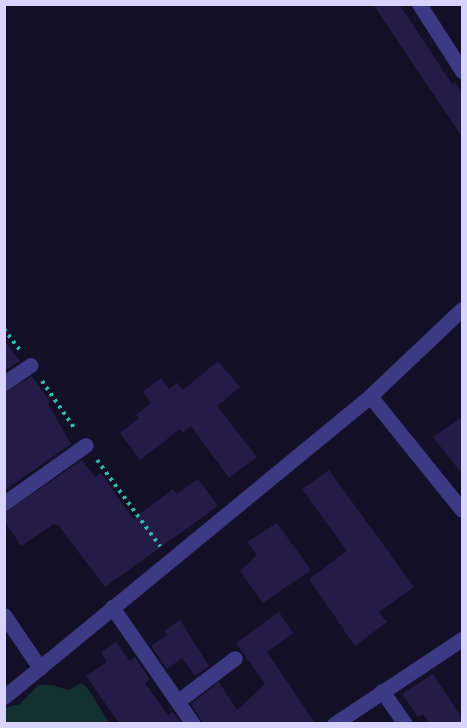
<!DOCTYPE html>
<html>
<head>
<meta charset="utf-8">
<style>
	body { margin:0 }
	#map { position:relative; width:467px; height:728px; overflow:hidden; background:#130f26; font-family:"Source Sans 3",sans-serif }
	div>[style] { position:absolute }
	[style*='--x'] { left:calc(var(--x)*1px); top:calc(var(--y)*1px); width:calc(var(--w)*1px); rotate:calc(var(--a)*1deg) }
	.green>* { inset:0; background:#12302f }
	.building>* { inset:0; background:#241b47 }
	.path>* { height:4px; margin-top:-2px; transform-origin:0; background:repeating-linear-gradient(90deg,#2fb8b0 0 3px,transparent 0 7.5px) }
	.minor>* { height:15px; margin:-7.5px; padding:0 7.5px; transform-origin:7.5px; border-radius:7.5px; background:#3d3a85 }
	span { translate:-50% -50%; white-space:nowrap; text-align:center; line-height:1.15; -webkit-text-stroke:6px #130f26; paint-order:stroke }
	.frame { position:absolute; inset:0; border:6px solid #d9d4ff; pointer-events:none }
</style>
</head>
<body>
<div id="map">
	<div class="green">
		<i style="clip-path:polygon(82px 683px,89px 690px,109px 723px,5px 723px,5px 708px,20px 704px,38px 685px,53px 685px,68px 690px)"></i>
	</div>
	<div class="building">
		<i style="clip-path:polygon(373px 4px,399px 4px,452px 84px,455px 82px,462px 93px,462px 137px)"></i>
		<i style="clip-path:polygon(4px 340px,20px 361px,4px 371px)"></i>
		<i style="clip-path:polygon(218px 361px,240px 387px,217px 406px,257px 457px,229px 478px,191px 426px,183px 433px,180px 429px,140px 460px,120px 433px,139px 418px,136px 415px,151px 403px,143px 392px,161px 378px,169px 389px,177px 383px,183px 390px)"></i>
		<i style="clip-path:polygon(32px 376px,50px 402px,48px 404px,71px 444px,4px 491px,4px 393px)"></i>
		<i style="clip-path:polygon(462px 417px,462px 474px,433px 437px)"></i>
		<i style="clip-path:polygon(82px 460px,95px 477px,101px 473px,133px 519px,173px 489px,177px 494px,198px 479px,218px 506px,105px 587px,59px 526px,54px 524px,21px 546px,4px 520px,4px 513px)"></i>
		<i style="clip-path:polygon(329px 470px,414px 587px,379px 612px,387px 622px,355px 646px,309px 579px,347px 551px,302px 489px)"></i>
		<i style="clip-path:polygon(277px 523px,311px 570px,263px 603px,240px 571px,257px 555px,247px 542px)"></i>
		<i style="clip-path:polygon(279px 612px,293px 633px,267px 652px,315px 723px,203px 723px,191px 704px,219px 682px,237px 710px,265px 684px,236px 643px)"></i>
		<i style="clip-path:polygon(180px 620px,209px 666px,195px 676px,182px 658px,167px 669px,151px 646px,167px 635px,164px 631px)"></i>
		<i style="clip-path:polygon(116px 642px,130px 661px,135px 657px,150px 680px,145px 683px,168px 715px,173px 712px,181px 723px,119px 723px,86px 676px,107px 662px,101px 652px)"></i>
		<i style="clip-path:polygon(433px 674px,462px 718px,462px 723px,429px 723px,423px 714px,418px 717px,402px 694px)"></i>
	</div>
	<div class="path">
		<i style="--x:4;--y:329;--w:26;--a:53"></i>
		<i style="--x:42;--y:381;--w:58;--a:55.5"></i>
		<i style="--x:97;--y:460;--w:107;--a:53.8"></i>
	</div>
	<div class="minor">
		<i style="--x:419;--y:4;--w:80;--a:57.3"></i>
		<i style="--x:4;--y:383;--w:32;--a:-34"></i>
		<i style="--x:370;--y:396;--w:146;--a:51.1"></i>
		<i style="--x:4;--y:503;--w:100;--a:-35.3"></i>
		<i style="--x:112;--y:607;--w:142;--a:55.3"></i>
		<i style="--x:4;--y:615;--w:64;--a:55.8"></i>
		<i style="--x:382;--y:691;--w:40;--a:55.1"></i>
		<i style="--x:4;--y:697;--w:474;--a:-39.4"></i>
		<i style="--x:370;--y:396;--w:127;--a:-43.4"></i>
		<i style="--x:178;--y:701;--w:71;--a:-37"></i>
		<i style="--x:334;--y:724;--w:154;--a:-33.6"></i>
	</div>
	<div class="frame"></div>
</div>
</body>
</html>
